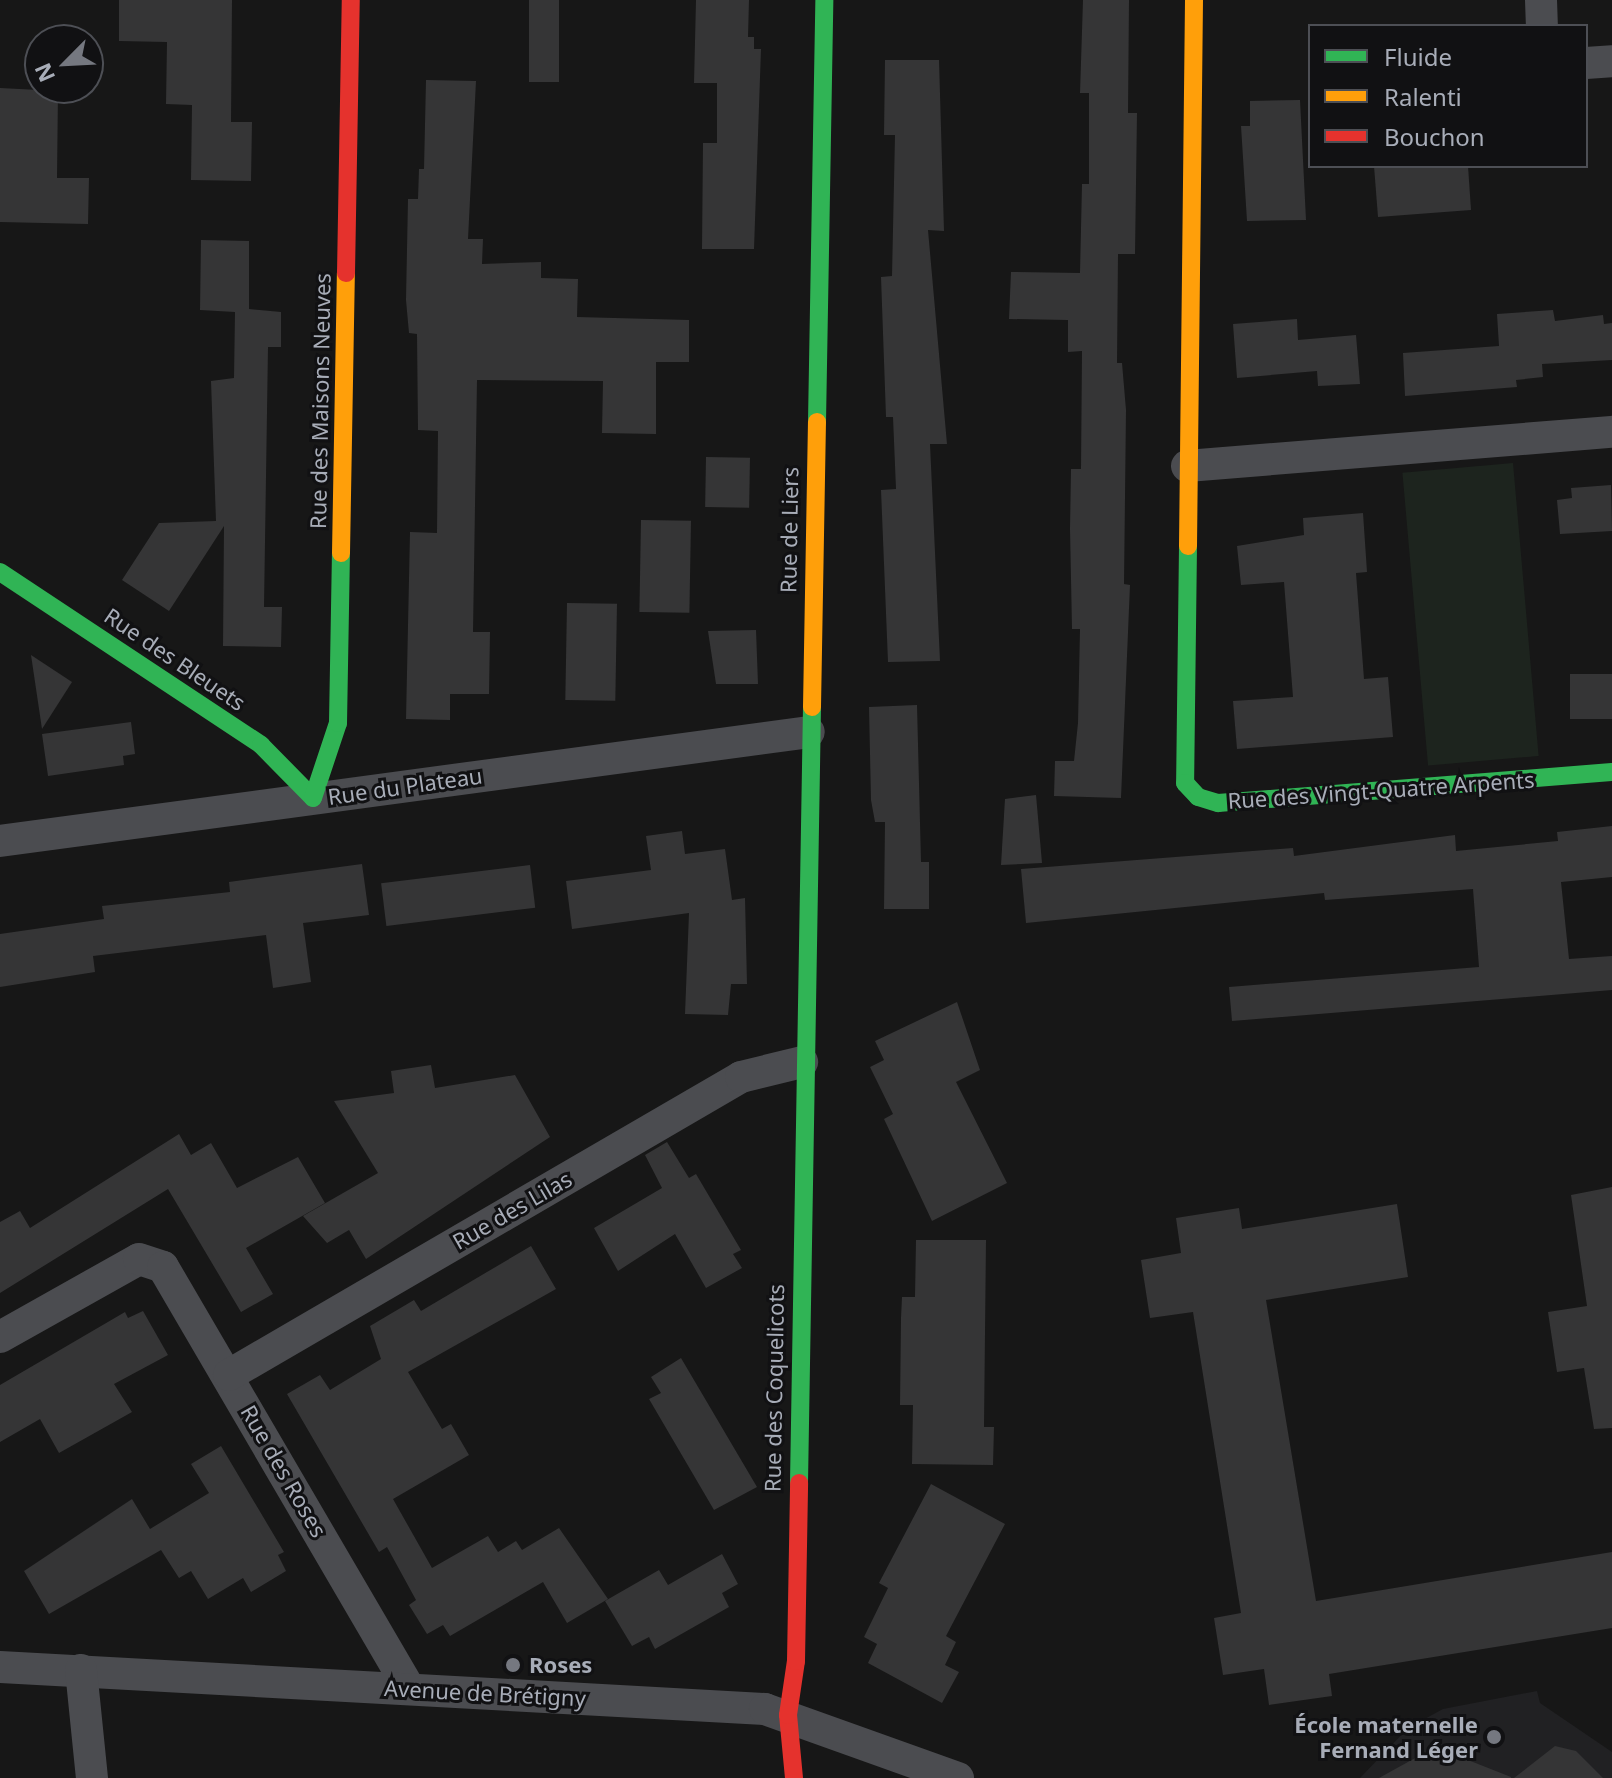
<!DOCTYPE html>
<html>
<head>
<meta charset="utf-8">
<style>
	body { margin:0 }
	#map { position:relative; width:1612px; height:1778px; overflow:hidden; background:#171717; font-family:"Noto Sans",sans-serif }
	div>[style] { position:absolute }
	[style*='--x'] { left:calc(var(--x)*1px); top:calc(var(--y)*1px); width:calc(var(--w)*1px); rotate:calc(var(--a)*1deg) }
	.built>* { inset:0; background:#212123 }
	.green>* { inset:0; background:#1d241e; transform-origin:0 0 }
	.building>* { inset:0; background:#353536; transform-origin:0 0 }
	.street>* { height:32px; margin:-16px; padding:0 16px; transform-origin:16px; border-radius:16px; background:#4b4c50 }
	.fast>* { height:18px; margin:-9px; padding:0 9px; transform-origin:9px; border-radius:9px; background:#30b455 }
	.slow>* { height:18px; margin:-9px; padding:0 9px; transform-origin:9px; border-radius:9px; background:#ff9f0a }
	.jam>* { height:18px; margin:-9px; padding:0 9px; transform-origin:9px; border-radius:9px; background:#e5322d }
	.dots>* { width:22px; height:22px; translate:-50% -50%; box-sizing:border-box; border:4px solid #111113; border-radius:50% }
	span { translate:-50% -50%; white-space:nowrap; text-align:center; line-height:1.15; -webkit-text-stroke:6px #111113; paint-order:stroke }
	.street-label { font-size:22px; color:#a8adb8 }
	.poi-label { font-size:22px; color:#a8adb8; font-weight:700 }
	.left { translate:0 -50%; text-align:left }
	.right { translate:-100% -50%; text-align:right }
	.legend { position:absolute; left:1308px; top:24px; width:280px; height:144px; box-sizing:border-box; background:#111113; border:2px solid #4d4f55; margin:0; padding:10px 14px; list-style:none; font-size:24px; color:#a8adb8 }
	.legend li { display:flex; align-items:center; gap:16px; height:40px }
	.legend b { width:40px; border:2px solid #4d4f55 }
	.north { position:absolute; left:24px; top:24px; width:80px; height:80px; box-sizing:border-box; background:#111113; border:2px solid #4d4f55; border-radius:50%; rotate:246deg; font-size:22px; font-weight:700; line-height:32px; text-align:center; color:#a8adb8 }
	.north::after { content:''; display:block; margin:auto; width:28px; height:36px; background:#757880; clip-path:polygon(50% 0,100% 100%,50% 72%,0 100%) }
</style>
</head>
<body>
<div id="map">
	<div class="built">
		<i style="clip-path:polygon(1537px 1691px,1540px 1703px,1612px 1752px,1612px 1778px,1360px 1778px,1408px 1728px,1443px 1709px)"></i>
	</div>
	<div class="green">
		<i style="left:1513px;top:463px;width:294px;height:111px;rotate:85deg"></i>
	</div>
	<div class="building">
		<i style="clip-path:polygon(119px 0,232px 0,231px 122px,252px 122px,251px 181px,191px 180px,192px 105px,166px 104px,167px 42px,119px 41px)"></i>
		<i style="left:529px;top:0;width:30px;height:82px"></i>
		<i style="clip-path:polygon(696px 0,749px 0,748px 37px,754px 37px,754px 49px,761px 49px,754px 249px,702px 249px,703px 143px,717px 143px,717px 83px,694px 83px)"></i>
		<i style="clip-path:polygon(1083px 0,1129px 0,1128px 113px,1137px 113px,1135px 254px,1118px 254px,1117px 363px,1122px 363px,1126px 410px,1124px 584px,1130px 585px,1121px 798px,1054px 796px,1055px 761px,1074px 761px,1078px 723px,1080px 629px,1072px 629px,1070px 529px,1071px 469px,1081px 469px,1082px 351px,1068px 352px,1068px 320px,1009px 319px,1011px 272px,1080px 273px,1082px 184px,1089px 184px,1089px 93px,1080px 93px)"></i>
		<i style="clip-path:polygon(885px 60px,939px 60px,944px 231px,928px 230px,947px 444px,930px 444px,940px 661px,888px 662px,881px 490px,896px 489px,893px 417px,886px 417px,881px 277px,892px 276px,895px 135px,884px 135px)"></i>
		<i style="clip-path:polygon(426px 80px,476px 81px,468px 239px,483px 239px,482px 264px,541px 262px,541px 278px,578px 279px,577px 317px,689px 320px,689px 362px,656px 362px,656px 434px,602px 433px,603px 381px,477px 380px,473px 632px,490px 632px,489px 694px,450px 694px,450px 720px,406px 719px,410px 532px,437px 533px,438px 431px,418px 430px,417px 334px,409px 333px,406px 300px,408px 199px,418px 199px,419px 169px,424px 169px)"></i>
		<i style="clip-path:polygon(0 88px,58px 91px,57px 178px,89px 178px,88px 224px,0 222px)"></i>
		<i style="clip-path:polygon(1300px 100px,1306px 220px,1247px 221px,1241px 126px,1250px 126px,1250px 101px)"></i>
		<i style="clip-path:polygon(1374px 166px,1468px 166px,1471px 210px,1378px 217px)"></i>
		<i style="clip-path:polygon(201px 240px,249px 241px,249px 309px,281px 312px,281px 347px,268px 347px,264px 607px,282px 607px,281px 647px,223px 646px,224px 526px,169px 611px,122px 580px,159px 523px,216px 521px,211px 381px,234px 378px,235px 312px,200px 310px)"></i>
		<i style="clip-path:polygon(1553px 310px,1555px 321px,1603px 315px,1604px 324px,1612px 323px,1612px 360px,1542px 364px,1543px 377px,1516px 380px,1517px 387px,1405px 396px,1403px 353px,1499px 346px,1497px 314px)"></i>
		<i style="clip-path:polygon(1297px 319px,1298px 340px,1356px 335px,1360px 384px,1318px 386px,1317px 371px,1237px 378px,1233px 324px)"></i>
		<i style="left:706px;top:457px;width:44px;height:50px;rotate:1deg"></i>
		<i style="clip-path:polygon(1611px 485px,1612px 531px,1560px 534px,1557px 500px,1572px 498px,1571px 488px)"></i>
		<i style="clip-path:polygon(1363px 513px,1367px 572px,1356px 573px,1364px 679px,1388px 677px,1393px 737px,1237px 749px,1233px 701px,1293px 697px,1284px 582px,1241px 585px,1237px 546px,1304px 535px,1303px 518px)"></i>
		<i style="left:641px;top:520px;width:50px;height:92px;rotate:1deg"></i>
		<i style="left:567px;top:603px;width:50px;height:97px;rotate:1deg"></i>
		<i style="clip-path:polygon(756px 630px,758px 684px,716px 684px,708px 631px)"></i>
		<i style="clip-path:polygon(31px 655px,72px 682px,42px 729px)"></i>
		<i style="left:1612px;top:674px;width:45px;height:42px;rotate:90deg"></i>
		<i style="clip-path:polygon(917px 705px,921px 862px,929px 862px,929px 909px,884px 909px,885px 822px,875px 822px,871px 800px,869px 707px)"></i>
		<i style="clip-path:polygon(131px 722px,135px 754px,123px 756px,124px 765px,48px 776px,42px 734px)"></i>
		<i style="clip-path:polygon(1036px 795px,1042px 863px,1001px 865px,1005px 799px)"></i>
		<i style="clip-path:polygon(1612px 826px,1612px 877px,1561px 882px,1569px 959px,1612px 956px,1612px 990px,1232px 1021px,1229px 987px,1479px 967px,1473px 889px,1325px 900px,1324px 893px,1026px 923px,1021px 869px,1293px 848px,1294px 856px,1455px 835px,1456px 851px,1558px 841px,1557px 832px)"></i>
		<i style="clip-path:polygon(682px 831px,685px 854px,725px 849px,732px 900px,745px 898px,747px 984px,731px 984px,728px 1015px,685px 1014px,689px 913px,572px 929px,566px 881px,651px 870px,646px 836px)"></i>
		<i style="clip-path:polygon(362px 864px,369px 915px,303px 923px,311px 982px,273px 988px,266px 935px,93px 956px,95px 972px,0 987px,0 934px,104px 919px,102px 906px,230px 892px,229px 882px)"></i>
		<i style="left:530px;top:865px;width:43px;height:150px;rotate:83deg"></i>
		<i style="clip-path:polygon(957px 1002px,980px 1070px,956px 1082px,1007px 1183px,932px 1221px,884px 1119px,893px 1114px,870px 1067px,884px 1060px,875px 1041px)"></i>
		<i style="clip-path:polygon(431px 1065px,435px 1088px,515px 1075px,550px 1137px,366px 1259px,349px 1230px,327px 1243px,303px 1216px,378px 1173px,334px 1101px,394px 1093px,391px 1071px)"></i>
		<i style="clip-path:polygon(179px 1134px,191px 1155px,211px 1143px,237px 1188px,298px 1157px,325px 1203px,246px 1248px,273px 1294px,241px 1312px,168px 1189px,0 1293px,0 1222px,20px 1211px,30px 1228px)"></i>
		<i style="clip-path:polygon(667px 1142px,689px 1178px,696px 1174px,741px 1250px,733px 1254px,742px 1268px,706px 1288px,675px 1234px,618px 1271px,594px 1228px,662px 1188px,645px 1155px)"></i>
		<i style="clip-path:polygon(1612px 1187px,1612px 1428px,1594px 1429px,1584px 1368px,1557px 1372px,1548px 1312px,1587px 1306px,1571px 1195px)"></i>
		<i style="clip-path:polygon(1397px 1204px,1408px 1277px,1266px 1300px,1316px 1601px,1612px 1552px,1612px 1628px,1329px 1674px,1332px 1696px,1269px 1705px,1264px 1669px,1223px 1675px,1214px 1618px,1241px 1613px,1193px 1312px,1150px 1318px,1141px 1260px,1181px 1253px,1176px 1218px,1239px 1208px,1242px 1229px)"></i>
		<i style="clip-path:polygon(916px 1240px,986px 1240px,984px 1427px,994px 1427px,993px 1465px,912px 1464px,913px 1405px,900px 1405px,901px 1318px,902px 1297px,915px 1297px)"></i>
		<i style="clip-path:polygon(531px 1246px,556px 1289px,408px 1372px,442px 1429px,451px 1424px,469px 1455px,393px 1499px,432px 1568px,488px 1536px,498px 1552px,516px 1541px,522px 1550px,559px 1528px,608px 1599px,567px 1623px,543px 1582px,450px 1636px,443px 1625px,427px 1634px,409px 1605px,416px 1600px,387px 1547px,379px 1552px,287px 1394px,320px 1375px,330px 1390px,381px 1359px,370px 1326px,414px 1300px,421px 1311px)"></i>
		<i style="clip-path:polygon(143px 1311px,168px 1355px,114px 1384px,132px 1412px,59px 1453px,40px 1419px,0 1442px,0 1385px,125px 1312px,128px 1318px)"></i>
		<i style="clip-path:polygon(681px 1358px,757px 1487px,714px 1510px,649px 1399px,661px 1393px,651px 1377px)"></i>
		<i style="clip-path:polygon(221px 1446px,284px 1552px,278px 1555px,286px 1571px,251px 1592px,243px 1578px,208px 1599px,191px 1571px,179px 1578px,161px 1550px,49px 1614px,24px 1571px,132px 1499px,150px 1529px,209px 1493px,191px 1464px)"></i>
		<i style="clip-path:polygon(931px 1484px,1005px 1524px,946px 1636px,956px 1642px,945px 1665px,959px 1672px,942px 1703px,868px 1663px,877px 1644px,864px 1637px,888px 1588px,879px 1583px)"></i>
		<i style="clip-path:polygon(722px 1554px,738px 1584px,722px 1593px,729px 1607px,655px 1649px,649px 1637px,632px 1646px,605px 1601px,659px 1570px,668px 1585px)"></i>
		<i style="clip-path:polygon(1555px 1746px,1576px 1751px,1603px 1778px,1514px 1778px)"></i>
		<i style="clip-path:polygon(1435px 1747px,1511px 1777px,1511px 1778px,1379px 1778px)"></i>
	</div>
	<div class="street">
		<i style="--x:1541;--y:0;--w:26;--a:88"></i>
		<i style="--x:1586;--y:63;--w:26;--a:-4"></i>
		<i style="--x:1187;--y:466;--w:426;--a:-4.6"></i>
		<i style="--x:0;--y:841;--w:816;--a:-7.67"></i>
		<i style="--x:0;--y:1337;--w:159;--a:-29.3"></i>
		<i style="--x:139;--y:1259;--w:25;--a:18"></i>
		<i style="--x:163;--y:1267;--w:488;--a:59.7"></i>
		<i style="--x:229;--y:1375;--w:592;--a:-30.2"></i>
		<i style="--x:741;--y:1077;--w:63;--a:-13.8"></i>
		<i style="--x:0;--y:1667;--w:766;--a:3.14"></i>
		<i style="--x:765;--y:1709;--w:205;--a:19.7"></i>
		<i style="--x:81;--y:1670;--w:109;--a:84.2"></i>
	</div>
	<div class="fast">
		<i style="--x:817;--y:422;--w:422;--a:-89"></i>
		<i style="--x:1188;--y:546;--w:237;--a:90.7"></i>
		<i style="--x:1185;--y:783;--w:19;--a:47"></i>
		<i style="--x:1198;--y:797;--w:21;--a:17"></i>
		<i style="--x:1218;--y:803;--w:395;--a:-4.5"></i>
		<i style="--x:0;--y:572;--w:313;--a:33.5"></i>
		<i style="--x:261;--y:745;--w:74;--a:45.5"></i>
		<i style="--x:313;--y:798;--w:79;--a:-71.6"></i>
		<i style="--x:338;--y:723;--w:170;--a:-89"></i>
		<i style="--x:799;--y:1483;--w:776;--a:-89.04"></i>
	</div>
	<div class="slow">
		<i style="--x:1188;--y:546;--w:546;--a:-89.37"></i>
		<i style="--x:341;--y:553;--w:280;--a:-89"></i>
		<i style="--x:812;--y:707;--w:285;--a:-89"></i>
	</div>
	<div class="jam">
		<i style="--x:346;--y:273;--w:273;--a:-89"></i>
		<i style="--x:794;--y:1778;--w:63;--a:-95.4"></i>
		<i style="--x:788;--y:1715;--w:55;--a:-81.6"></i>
		<i style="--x:796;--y:1661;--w:178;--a:-89"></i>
	</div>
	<div class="dots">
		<i style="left:513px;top:1665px;background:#757880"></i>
		<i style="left:1494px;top:1737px;background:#757880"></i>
	</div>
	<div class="street-label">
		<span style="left:320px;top:401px;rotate:-89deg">Rue des Maisons Neuves</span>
		<span style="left:789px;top:530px;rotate:-89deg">Rue de Liers</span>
		<span style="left:175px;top:659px;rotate:34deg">Rue des Bleuets</span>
		<span style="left:405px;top:786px;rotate:-8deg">Rue du Plateau</span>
		<span style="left:1381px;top:790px;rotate:-4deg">Rue des Vingt-Quatre Arpents</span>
		<span style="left:512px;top:1210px;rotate:-30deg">Rue des Lilas</span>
		<span style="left:774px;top:1388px;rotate:-89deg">Rue des Coquelicots</span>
		<span style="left:284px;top:1471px;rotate:60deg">Rue des Roses</span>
		<span style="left:485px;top:1693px;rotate:3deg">Avenue de Brétigny</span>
	</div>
	<div class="poi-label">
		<span class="left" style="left:529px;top:1665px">Roses</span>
		<span class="right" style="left:1478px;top:1737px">École maternelle<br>Fernand Léger</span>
	</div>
	<ul class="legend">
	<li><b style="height:10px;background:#30b455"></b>Fluide</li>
	<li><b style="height:10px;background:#ff9f0a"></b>Ralenti</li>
	<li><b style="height:10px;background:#e5322d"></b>Bouchon</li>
	</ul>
	<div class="north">N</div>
</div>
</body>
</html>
